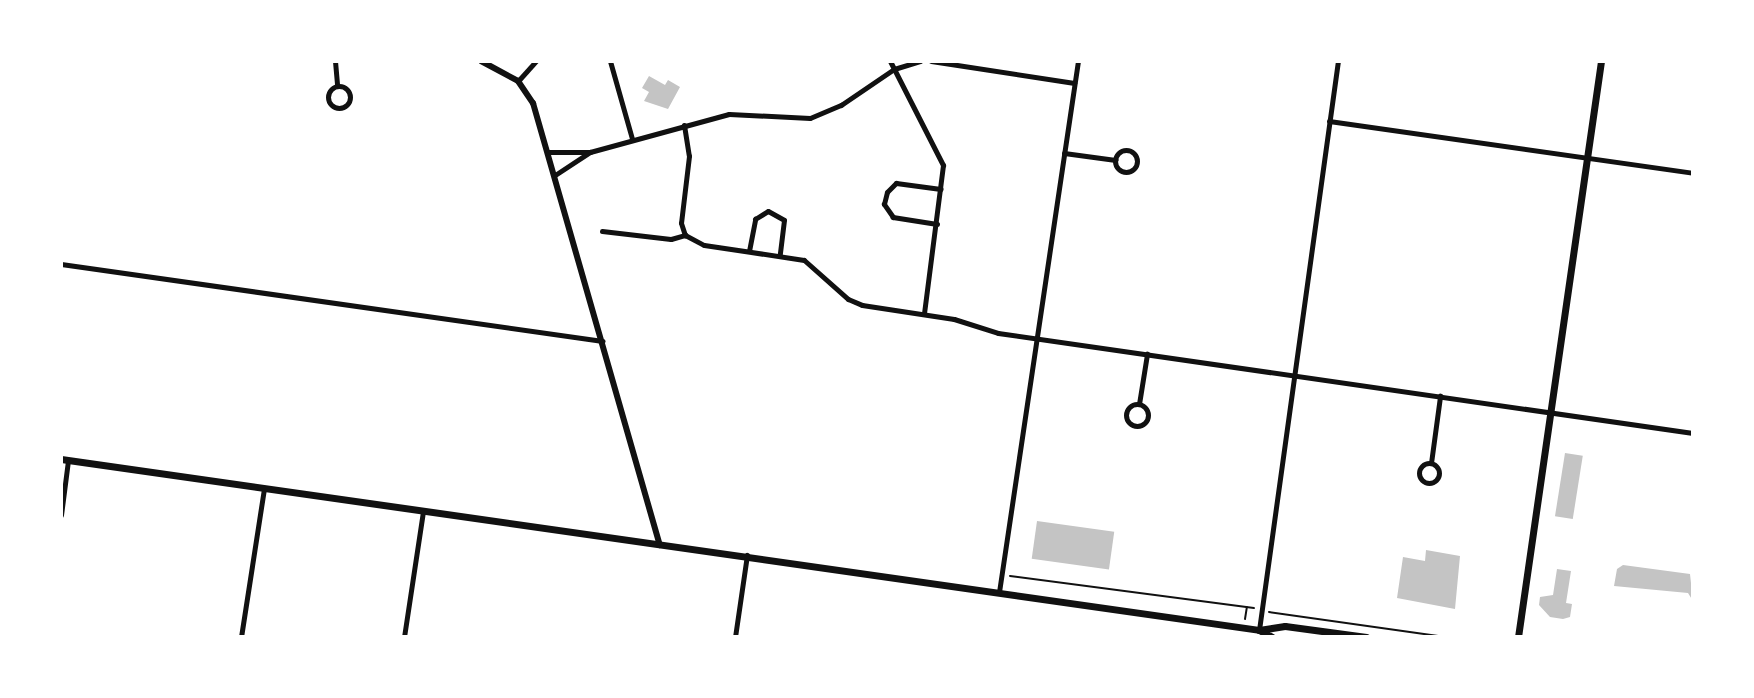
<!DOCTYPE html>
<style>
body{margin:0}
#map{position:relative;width:1754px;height:698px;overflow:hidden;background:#fff;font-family:"Open Sans",sans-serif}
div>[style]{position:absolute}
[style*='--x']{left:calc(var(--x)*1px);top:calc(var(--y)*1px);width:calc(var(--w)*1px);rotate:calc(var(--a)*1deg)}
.building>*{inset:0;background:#c4c4c4;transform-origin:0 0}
.path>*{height:2px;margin:-1px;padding:0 1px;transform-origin:1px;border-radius:1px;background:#111}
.minor>*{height:5px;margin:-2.5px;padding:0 2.5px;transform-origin:2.5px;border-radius:2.5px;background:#111}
.minor>.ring{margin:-2.5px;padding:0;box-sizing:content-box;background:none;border:5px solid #111;border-radius:50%}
.tertiary>*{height:6px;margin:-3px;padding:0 3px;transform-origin:3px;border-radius:3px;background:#111}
.secondary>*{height:7px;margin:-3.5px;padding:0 3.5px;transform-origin:3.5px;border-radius:3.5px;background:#111}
span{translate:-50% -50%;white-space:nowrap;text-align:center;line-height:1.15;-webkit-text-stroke:7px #fff;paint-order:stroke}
.frame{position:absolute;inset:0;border:63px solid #fff;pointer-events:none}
</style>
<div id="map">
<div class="building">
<div style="clip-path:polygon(649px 76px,665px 85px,668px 80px,680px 87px,668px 109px,644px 101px,649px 92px,642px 88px)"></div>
<div style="left:1565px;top:453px;width:18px;height:64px;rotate:9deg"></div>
<div style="left:1037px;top:521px;width:78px;height:38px;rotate:8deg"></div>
<div style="clip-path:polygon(1426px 550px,1460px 556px,1455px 609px,1397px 598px,1403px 557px,1425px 561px)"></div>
<div style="clip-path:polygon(1623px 565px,1690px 574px,1693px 601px,1688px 593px,1614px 586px,1617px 569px)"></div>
<div style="clip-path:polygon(1557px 569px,1571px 571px,1566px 603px,1572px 604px,1570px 617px,1563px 619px,1550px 617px,1539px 605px,1540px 597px,1553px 595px)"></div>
</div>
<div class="path">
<div style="--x:1010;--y:576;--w:246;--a:7.5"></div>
<div style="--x:1269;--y:612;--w:178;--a:8.1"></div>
<div style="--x:1245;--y:619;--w:12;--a:-81"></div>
<div style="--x:1492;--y:637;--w:9;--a:0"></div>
</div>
<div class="minor">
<div style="--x:335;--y:61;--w:25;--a:85"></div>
<div style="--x:610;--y:61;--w:81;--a:74.2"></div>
<div style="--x:890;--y:61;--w:117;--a:63"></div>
<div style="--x:943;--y:165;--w:150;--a:97.3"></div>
<div style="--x:931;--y:61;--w:145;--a:8.7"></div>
<div style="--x:518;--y:81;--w:27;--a:-48"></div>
<div class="ring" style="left:328px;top:86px;width:17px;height:17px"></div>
<div style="--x:1329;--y:121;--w:368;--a:8.1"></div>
<div style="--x:684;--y:125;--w:31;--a:81"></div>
<div style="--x:689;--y:156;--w:67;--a:96.8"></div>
<div style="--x:681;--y:223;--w:13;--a:72"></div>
<div style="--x:685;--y:235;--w:21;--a:28"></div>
<div style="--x:704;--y:245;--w:101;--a:8.5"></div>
<div style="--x:804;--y:260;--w:59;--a:41.6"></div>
<div style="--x:848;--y:299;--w:15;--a:23"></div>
<div style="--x:862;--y:305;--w:93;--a:8.7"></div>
<div style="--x:954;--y:319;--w:46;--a:17.7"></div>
<div style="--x:998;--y:333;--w:702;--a:8.19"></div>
<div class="ring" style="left:1115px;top:150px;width:17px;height:17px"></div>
<div style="--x:547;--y:152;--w:43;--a:0"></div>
<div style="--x:1064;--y:153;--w:52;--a:7.7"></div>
<div style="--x:555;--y:175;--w:42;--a:-33.3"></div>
<div style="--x:590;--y:152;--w:144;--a:-15.3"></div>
<div style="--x:729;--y:114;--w:81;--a:2.8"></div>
<div style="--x:810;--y:118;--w:34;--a:-23"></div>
<div style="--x:841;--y:105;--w:64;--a:-34.2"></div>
<div style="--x:894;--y:69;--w:27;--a:-17"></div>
<div style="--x:937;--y:224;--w:45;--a:-171"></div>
<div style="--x:893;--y:217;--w:16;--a:-125"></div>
<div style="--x:884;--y:204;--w:12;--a:-76"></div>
<div style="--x:887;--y:192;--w:13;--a:-45"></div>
<div style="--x:896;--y:183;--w:45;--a:7.6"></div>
<div style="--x:602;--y:231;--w:69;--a:6.6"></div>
<div style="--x:671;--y:239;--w:15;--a:-16"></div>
<div style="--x:749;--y:251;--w:33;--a:-79"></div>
<div style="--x:755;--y:219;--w:15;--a:-32"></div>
<div style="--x:768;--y:211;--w:18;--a:29"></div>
<div style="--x:784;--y:220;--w:35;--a:97"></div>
<div style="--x:61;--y:264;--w:547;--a:8.09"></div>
<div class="ring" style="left:1126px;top:404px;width:17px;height:17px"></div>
<div style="--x:1139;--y:404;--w:51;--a:-80.9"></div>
<div class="ring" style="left:1419px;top:463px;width:15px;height:15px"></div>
<div style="--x:1431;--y:463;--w:68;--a:-82.3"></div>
<div style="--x:61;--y:515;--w:55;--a:-82.7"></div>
<div style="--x:999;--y:592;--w:537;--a:-81.54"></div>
<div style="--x:1259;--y:630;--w:574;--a:-82.1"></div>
<div style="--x:241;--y:637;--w:151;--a:-81.2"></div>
<div style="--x:404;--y:637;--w:127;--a:-81.4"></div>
<div style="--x:735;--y:637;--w:83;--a:-81.7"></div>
</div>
<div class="tertiary">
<div style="--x:481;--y:61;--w:42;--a:28.4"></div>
<div style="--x:518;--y:81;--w:27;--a:56"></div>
<div style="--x:533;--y:103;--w:460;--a:74"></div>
</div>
<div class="secondary">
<div style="--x:61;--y:459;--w:1210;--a:8.12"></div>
<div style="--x:1259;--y:630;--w:26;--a:-9"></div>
<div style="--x:1285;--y:626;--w:82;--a:7.7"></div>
<div style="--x:1259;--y:630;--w:15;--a:28"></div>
<div style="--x:1518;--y:637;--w:582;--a:-81.8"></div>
</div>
<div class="frame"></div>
</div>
